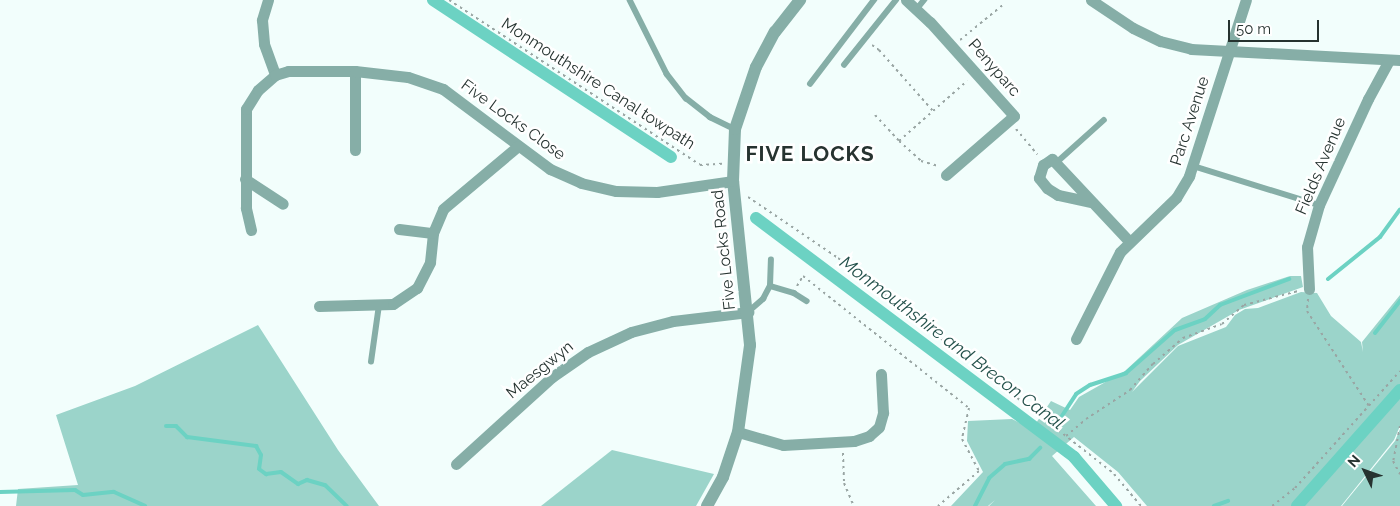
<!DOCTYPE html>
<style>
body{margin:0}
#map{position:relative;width:1400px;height:506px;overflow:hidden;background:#f2fefc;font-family:Raleway,sans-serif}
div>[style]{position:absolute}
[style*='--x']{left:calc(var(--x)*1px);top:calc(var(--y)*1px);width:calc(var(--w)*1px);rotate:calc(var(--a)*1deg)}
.green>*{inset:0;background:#9bd4ca}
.stream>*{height:4px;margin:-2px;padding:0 2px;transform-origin:2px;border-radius:2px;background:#6cd2c3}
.canal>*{height:12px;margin:-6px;padding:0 6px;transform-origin:6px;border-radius:6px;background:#6cd2c3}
.path>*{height:2px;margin-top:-1px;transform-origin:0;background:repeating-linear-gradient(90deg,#99a5a3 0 2.5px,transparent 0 6.5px)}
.service>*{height:5.5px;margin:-2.75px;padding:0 2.75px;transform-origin:2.75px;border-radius:2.75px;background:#86aea7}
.minor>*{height:11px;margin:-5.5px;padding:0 5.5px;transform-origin:5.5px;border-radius:5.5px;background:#86aea7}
.tertiary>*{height:12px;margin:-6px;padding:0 6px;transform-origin:6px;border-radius:6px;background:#86aea7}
span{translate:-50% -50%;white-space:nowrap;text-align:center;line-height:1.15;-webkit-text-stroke:5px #fff;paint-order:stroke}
.street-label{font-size:16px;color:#263330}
.water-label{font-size:18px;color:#25524c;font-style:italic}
.district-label{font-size:21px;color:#263330;font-weight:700;letter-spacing:1px}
.north{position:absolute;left:1340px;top:446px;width:50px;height:50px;-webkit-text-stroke:4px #fff;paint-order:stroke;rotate:312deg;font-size:14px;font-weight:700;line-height:20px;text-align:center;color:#263330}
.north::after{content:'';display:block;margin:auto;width:18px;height:22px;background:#263330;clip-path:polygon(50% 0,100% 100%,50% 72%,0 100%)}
.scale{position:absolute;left:1228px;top:20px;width:91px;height:22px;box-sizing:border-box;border:2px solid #263330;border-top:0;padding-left:6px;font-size:15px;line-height:18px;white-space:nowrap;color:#263330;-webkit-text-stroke:4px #fff;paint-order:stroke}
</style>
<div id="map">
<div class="green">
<div style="clip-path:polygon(1290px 276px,1301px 276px,1303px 287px,1239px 310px,1178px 345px,1140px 381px,1132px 392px,1178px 346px,1226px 327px,1235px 315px,1245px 309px,1258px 308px,1301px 292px,1317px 293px,1331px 316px,1361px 342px,1363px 352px,1362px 342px,1400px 295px,1400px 426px,1394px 440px,1341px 506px,1147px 506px,1118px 472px,1074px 437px,1052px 456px,1096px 506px,989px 506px,995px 500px,988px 506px,951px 506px,983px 472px,967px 441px,968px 421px,1012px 419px,1032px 429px,1051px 401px,1070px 410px,1079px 397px,1125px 371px,1182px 318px,1247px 290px)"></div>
<div style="clip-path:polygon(258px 325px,338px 450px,379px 506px,16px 506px,18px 489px,78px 485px,56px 415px,135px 386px)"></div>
<div style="clip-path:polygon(1400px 429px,1400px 506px,1342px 506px,1395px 441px)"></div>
<div style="clip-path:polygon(612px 450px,714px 474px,696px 506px,541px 506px)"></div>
</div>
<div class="stream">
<div style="--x:1328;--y:279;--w:67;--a:-38.9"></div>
<div style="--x:1380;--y:237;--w:34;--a:-54"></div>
<div style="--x:1375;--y:333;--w:41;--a:-52"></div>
<div style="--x:1058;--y:422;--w:33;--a:-57"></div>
<div style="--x:1076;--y:394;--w:17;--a:-33"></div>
<div style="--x:1090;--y:385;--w:38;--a:-18"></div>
<div style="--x:1126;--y:373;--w:65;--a:-41.3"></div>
<div style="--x:1175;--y:330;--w:32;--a:-20"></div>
<div style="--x:1205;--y:319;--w:21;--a:-43"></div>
<div style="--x:1220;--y:305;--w:74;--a:-20.6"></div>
<div style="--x:166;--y:426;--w:10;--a:0"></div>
<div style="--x:176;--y:426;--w:16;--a:45"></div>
<div style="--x:187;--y:437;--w:70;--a:7.4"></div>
<div style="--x:256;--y:446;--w:10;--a:61"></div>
<div style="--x:261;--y:455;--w:14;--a:98"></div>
<div style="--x:259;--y:469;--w:9;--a:36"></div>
<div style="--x:266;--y:474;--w:15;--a:-8"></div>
<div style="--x:281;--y:472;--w:21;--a:35"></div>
<div style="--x:298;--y:484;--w:10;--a:-24"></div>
<div style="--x:307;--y:480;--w:19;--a:16"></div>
<div style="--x:325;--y:485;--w:30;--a:44"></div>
<div style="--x:0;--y:492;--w:75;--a:-1.5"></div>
<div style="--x:75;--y:490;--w:9;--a:32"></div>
<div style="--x:83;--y:495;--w:31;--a:-6"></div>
<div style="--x:114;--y:492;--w:34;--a:24"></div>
<div style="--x:975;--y:506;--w:31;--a:-63"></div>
<div style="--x:989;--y:478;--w:21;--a:-41"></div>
<div style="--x:1005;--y:464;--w:25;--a:-12"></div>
<div style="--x:1029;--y:459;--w:16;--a:-45"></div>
<div style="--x:1214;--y:506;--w:15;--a:-20"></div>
</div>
<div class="canal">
<div style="--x:433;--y:0;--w:285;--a:33.4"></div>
<div style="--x:756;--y:218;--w:398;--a:36.9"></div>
<div style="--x:1074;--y:457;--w:65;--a:49.4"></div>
<div style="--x:1297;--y:506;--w:155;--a:-48.4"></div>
</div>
<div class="path">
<div style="--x:449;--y:0;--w:300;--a:33.3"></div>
<div style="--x:700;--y:165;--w:22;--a:-3"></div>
<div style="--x:960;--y:40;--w:58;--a:-39.4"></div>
<div style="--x:872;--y:45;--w:9;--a:36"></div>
<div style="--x:879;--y:50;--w:81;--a:48.5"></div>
<div style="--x:875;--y:115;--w:35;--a:47"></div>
<div style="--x:899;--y:141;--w:91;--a:-41.4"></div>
<div style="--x:1016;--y:129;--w:33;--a:50"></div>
<div style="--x:899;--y:141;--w:30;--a:42"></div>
<div style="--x:921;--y:161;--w:19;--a:16"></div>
<div style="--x:748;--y:197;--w:109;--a:34.1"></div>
<div style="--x:838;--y:258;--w:350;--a:38"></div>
<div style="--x:1114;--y:474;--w:42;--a:49.8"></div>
<div style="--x:797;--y:286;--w:12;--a:-59"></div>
<div style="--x:803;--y:276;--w:212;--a:38.5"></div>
<div style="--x:969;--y:408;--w:32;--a:103"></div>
<div style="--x:962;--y:439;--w:36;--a:62"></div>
<div style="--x:979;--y:471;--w:54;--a:139.5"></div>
<div style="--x:1308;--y:299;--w:12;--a:95"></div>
<div style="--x:1307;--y:311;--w:113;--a:56.9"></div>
<div style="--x:1400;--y:426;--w:36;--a:101"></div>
<div style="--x:1393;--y:461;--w:15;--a:62"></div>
<div style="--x:1066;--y:436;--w:26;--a:-40"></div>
<div style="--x:1086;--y:419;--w:53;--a:-33.4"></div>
<div style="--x:1130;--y:390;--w:35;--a:-49"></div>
<div style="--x:1153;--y:364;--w:40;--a:-41"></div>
<div style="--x:1183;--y:338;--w:41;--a:-19.7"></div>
<div style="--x:1222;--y:324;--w:29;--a:-41"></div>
<div style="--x:1244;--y:305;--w:56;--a:-14.5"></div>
<div style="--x:843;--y:453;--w:30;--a:88"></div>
<div style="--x:844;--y:483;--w:25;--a:67"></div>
<div style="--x:1272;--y:506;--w:29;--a:-38"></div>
<div style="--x:1295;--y:488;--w:157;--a:-48.1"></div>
</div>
<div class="service">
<div style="--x:630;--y:0;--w:83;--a:63.4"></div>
<div style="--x:667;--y:74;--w:31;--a:52"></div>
<div style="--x:686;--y:98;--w:31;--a:38"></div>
<div style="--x:710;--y:117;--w:28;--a:26"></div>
<div style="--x:916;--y:10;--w:13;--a:-51"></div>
<div style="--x:844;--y:65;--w:83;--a:-51.3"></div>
<div style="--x:810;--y:84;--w:106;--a:-52.7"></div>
<div style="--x:1056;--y:163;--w:64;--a:-41.9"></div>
<div style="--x:1193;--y:166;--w:132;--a:17.2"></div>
<div style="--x:770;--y:286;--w:25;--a:16"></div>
<div style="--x:794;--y:293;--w:15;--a:32"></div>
<div style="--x:748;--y:312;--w:20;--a:-41"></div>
<div style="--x:763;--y:299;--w:15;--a:-62"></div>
<div style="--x:770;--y:286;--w:26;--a:-88"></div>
<div style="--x:371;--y:362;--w:58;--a:-82"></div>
</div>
<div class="minor">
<div style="--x:268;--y:0;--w:21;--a:107"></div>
<div style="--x:262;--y:20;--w:24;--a:85"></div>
<div style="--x:264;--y:44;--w:33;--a:70"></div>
<div style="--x:906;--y:0;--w:33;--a:43"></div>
<div style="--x:930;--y:22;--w:126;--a:48.2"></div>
<div style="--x:1014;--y:116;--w:90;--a:139.1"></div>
<div style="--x:1091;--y:0;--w:50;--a:33.7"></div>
<div style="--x:1133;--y:28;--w:30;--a:26"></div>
<div style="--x:1160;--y:41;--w:32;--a:14"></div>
<div style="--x:1191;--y:49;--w:209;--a:3"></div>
<div style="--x:355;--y:150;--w:79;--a:-90"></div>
<div style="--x:245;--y:179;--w:45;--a:33.3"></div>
<div style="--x:1091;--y:202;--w:34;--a:-168"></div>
<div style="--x:1058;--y:195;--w:13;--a:-148"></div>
<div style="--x:1047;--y:188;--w:13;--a:-129"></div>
<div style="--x:1039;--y:178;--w:14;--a:-73"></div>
<div style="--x:1043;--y:165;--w:11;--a:-34"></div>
<div style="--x:1052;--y:159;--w:112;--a:46.8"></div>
<div style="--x:399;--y:229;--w:34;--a:7"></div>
<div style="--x:251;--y:230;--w:23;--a:-103"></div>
<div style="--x:246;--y:208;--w:99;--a:-90"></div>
<div style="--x:246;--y:109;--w:22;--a:-58"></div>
<div style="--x:258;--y:90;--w:23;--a:-41"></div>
<div style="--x:275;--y:75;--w:14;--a:-17"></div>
<div style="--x:288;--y:71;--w:67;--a:0"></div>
<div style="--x:355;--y:71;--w:53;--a:6.5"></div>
<div style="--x:408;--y:77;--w:37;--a:19"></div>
<div style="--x:443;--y:89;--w:134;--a:36.8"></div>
<div style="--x:550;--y:169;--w:34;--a:24"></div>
<div style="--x:581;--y:183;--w:36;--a:13"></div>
<div style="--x:616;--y:191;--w:41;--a:1.4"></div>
<div style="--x:657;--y:192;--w:77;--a:-8.2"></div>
<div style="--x:1309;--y:289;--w:42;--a:-92.7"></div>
<div style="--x:1307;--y:247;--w:44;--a:-74.1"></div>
<div style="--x:1319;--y:205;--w:117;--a:-65.2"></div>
<div style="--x:1368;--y:99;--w:42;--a:-61.6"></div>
<div style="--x:319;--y:306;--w:74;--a:-1.5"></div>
<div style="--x:393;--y:304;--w:29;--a:-34"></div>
<div style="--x:417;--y:288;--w:29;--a:-63"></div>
<div style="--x:430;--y:262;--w:29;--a:-84"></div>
<div style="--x:433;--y:233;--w:26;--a:-67"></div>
<div style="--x:443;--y:209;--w:98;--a:-40"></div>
<div style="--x:1076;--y:339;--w:97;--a:-63.2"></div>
<div style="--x:1120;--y:252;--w:78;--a:-44"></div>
<div style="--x:1176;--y:198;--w:26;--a:-59"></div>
<div style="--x:1189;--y:176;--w:185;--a:-72.1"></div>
<div style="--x:738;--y:432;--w:47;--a:16.1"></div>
<div style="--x:783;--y:445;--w:71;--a:-3.2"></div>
<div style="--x:854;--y:441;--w:16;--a:-18"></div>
<div style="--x:869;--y:436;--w:13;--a:-42"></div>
<div style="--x:879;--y:427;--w:15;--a:-74"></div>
<div style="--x:883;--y:413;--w:39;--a:-93"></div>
<div style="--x:456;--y:464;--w:130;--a:-42.2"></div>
<div style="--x:552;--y:377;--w:44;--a:-34.8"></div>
<div style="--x:588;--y:352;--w:47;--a:-24.9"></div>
<div style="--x:631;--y:332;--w:43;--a:-14.7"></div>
<div style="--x:673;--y:321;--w:76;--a:-6.8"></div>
</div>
<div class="tertiary">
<div style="--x:707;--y:506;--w:33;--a:-61"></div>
<div style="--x:723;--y:477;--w:47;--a:-71.6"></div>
<div style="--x:738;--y:432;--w:88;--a:-82.1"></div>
<div style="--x:750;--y:345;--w:165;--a:-95.9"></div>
<div style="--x:733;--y:181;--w:52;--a:-87.8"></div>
<div style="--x:735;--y:129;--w:65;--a:-71.3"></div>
<div style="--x:756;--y:67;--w:40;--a:-62"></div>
<div style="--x:775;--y:32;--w:41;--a:-52"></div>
</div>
<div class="street-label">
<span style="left:994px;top:68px;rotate:49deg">Penyparc</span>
<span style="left:598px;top:84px;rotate:33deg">Monmouthshire Canal towpath</span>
<span style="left:513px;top:120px;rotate:36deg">Five Locks Close</span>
<span style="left:1190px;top:121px;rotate:-72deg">Parc Avenue</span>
<span style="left:1321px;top:166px;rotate:-67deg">Fields Avenue</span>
<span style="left:724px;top:250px;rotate:-96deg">Five Locks Road</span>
<span style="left:540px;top:370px;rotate:-39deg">Maesgwyn</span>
</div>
<div class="water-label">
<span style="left:952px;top:343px;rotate:37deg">Monmouthshire and Brecon Canal</span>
</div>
<div class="district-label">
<span style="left:810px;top:154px">FIVE LOCKS</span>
</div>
<div class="north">N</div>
<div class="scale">50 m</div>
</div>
